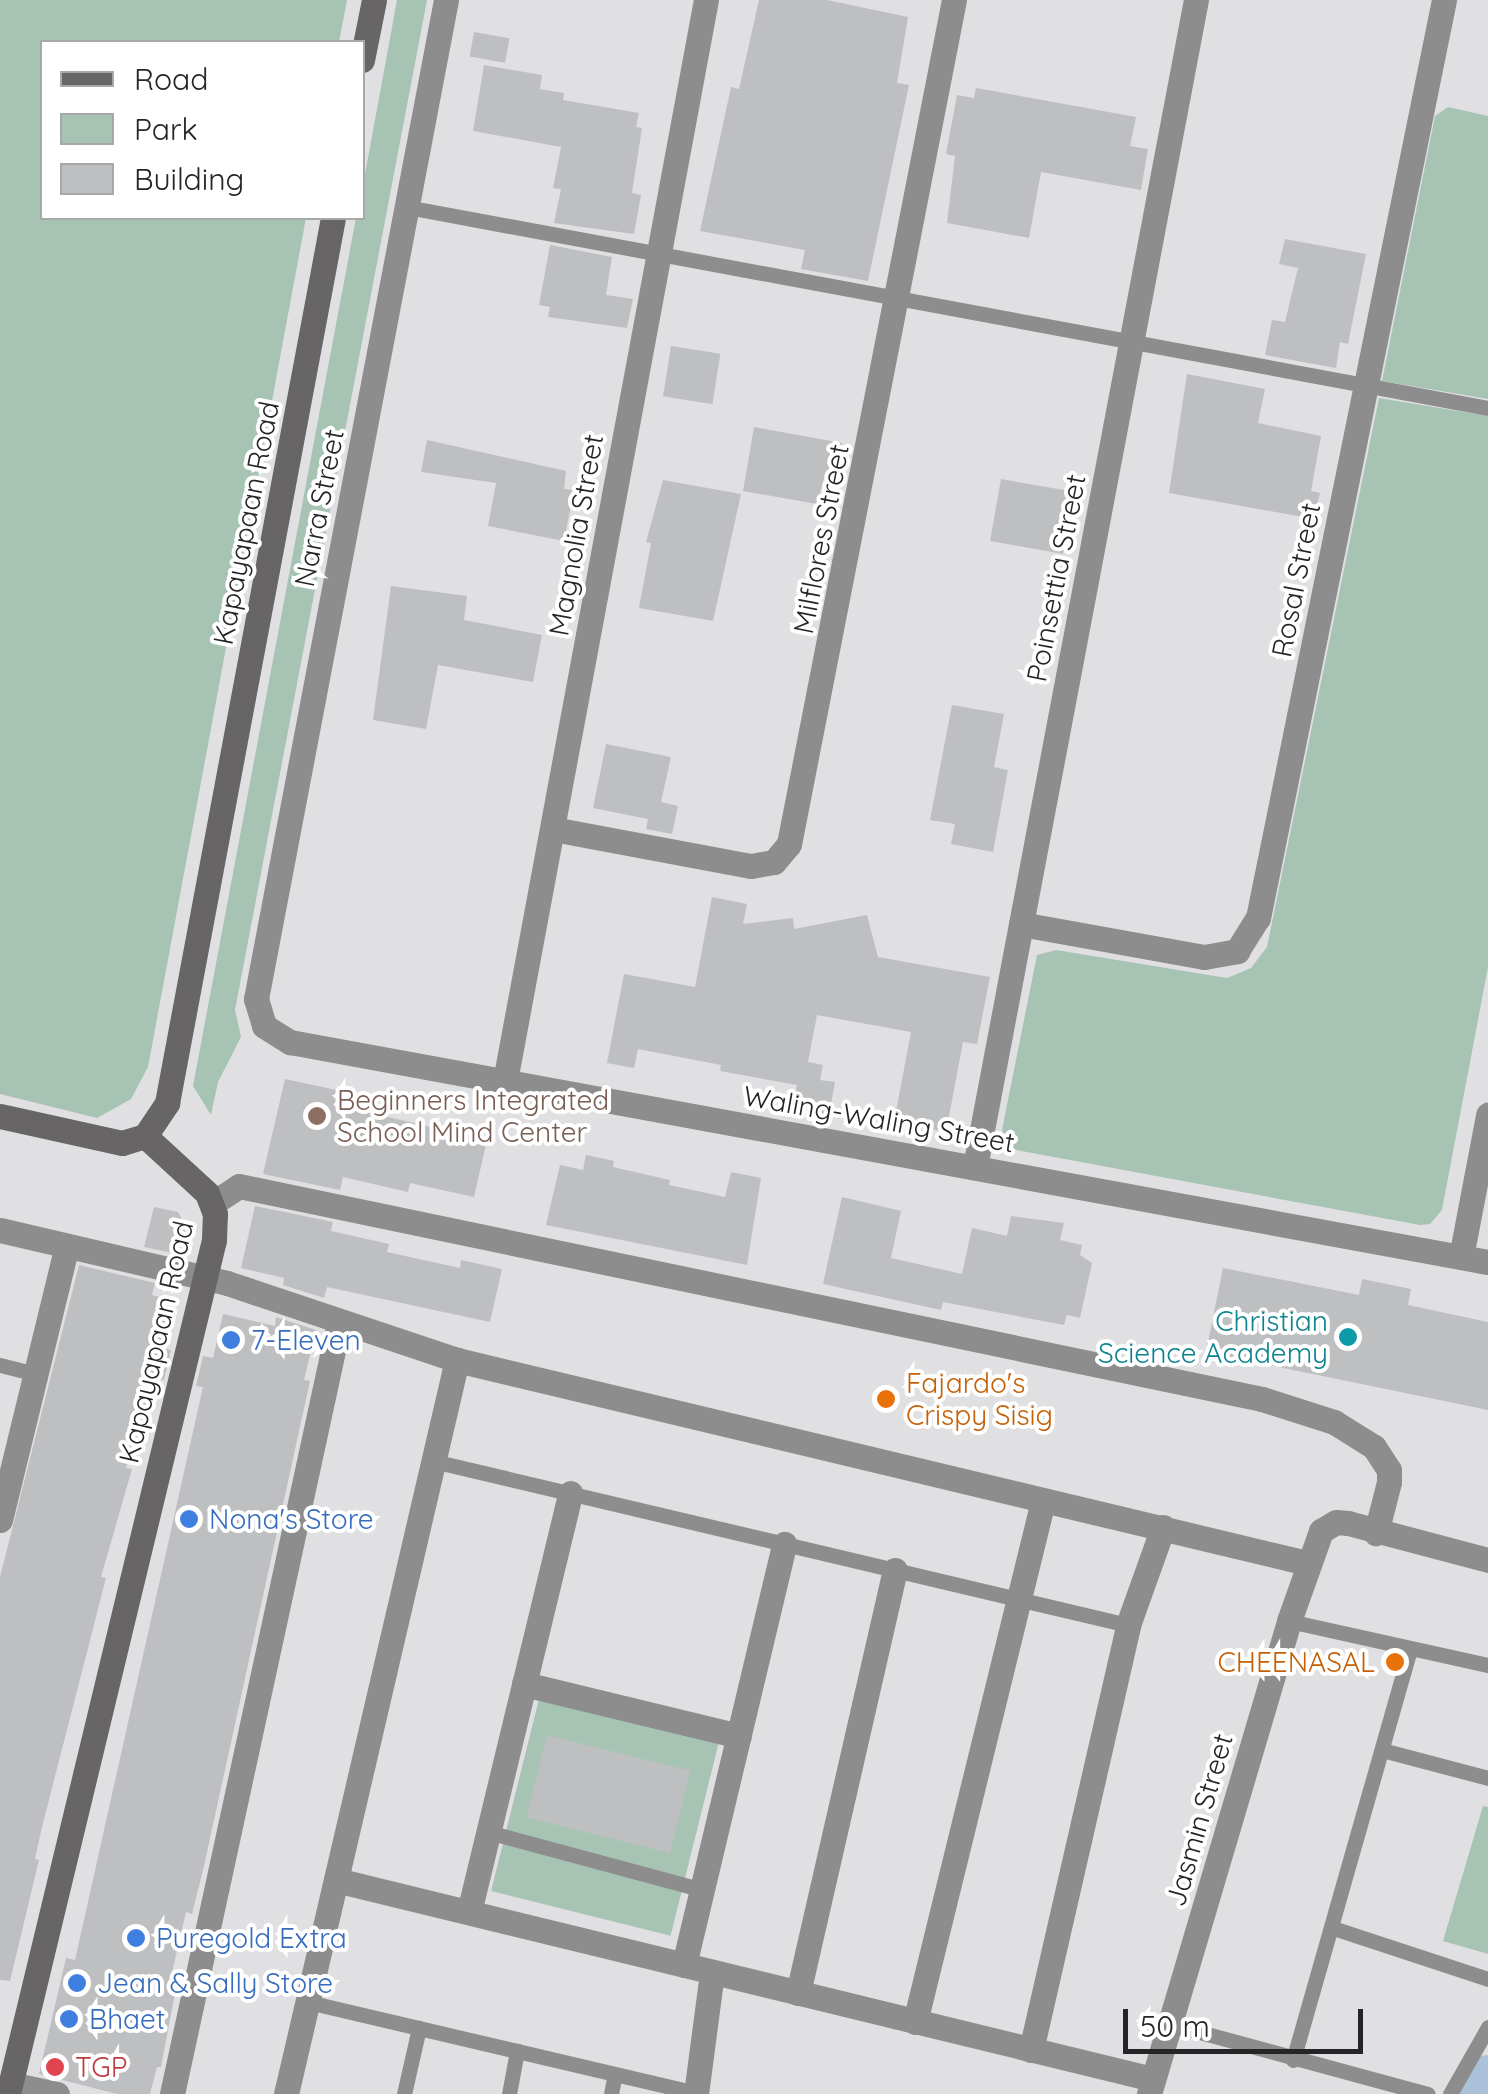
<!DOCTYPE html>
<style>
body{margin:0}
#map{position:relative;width:1488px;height:2094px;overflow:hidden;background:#e0e0e3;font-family:Quicksand,sans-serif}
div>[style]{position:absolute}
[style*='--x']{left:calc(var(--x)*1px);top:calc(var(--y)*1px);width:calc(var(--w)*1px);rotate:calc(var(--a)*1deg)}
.green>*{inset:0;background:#a6c3b4;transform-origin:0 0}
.river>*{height:58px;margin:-29px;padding:0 29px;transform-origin:29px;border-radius:29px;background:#aac1d9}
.building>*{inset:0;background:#bebfc1;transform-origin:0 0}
.lane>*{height:15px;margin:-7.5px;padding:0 7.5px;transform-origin:7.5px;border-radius:7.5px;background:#8e8d8d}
.street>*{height:25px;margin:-12.5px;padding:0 12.5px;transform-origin:12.5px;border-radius:12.5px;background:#8e8d8d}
.secondary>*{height:25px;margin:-12.5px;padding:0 12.5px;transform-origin:12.5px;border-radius:12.5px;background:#676565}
.dots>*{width:28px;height:28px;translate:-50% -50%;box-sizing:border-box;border:5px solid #fff;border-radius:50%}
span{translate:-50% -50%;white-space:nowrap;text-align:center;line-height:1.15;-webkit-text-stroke:8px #fff;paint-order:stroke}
.street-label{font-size:28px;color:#242526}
.education-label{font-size:28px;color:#785e54}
.left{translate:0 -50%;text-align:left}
.culture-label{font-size:28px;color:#0d838f}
.right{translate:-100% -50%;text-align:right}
.shop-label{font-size:28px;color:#366cbe}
.food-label{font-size:28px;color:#c56008}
.health-label{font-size:28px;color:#be3a42}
.legend{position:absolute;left:40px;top:40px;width:325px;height:180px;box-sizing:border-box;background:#fff;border:2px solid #a7a8a8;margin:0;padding:12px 18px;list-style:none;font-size:30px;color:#242526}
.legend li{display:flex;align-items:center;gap:20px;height:50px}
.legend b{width:50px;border:2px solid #a7a8a8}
.scale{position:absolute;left:1123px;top:2009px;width:240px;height:45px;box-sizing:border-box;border:5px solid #242526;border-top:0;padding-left:12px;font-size:30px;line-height:35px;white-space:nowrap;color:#242526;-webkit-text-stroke:8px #fff;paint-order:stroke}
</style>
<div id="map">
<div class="green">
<div style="clip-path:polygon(0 0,347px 0,339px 42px,42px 42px,42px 218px,306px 218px,148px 1067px,131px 1099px,97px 1118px,0 1094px)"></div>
<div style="clip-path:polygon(397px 0,427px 0,235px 1010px,241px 1037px,218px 1082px,211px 1115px,193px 1086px,356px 218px,362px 218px,363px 185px)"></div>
<div style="clip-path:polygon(1448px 107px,1488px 116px,1488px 399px,1382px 381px,1435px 116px)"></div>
<div style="clip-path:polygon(1379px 398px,1488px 416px,1488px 967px,1442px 1210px,1430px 1224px,1420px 1225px,1016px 1150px,1008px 1146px,1002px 1130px,1037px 955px,1056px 950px,1227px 978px,1251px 968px,1267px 947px)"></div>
<div style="left:539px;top:1699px;width:185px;height:198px;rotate:14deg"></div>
<div style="clip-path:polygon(1483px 1806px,1488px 1807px,1488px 1954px,1443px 1941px)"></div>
</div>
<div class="river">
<div style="--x:1483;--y:2094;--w:11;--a:-63"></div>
</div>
<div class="building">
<div style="clip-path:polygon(759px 0,827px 0,908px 17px,897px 83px,909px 85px,868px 281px,801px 269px,805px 250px,700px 231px,731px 87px,739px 89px)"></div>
<div style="left:474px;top:32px;width:36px;height:25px;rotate:10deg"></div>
<div style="clip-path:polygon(484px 65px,542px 75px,540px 89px,564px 93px,563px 100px,639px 113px,636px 127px,642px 128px,632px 193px,641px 195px,634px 234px,554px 223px,561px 189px,553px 188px,561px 147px,473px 131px)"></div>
<div style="clip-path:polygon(976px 88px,1136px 117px,1130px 146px,1148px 149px,1141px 190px,1041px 172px,1029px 238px,947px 223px,955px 156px,946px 154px,957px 95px,974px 98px)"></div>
<div style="clip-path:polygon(1285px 239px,1366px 254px,1348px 344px,1340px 342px,1336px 368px,1265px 355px,1272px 320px,1285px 322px,1298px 268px,1279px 264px)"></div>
<div style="clip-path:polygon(550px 245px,612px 257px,606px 295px,633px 299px,627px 328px,548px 317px,550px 307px,539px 305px)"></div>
<div style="left:671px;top:346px;width:50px;height:51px;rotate:9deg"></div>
<div style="clip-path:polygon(1187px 374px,1265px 389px,1258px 423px,1321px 436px,1311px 491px,1320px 493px,1314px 519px,1169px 493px)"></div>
<div style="clip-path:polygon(754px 427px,842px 443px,835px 481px,824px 478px,817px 504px,743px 491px)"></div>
<div style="clip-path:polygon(427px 440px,566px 471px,564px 489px,574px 490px,564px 541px,488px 526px,496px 483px,421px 472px)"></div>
<div style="left:1001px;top:479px;width:74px;height:63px;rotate:10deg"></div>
<div style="clip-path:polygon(663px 480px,741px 494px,713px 621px,639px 608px,651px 543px,646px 542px)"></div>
<div style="clip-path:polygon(391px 586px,467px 596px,464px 620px,542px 635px,533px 682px,438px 665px,426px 729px,373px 720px)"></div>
<div style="clip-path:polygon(952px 705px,1004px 714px,994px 767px,1008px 770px,993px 852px,951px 844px,955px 824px,930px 820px)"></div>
<div style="clip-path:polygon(606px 744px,671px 757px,661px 802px,678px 806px,672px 834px,646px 829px,648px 819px,593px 808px)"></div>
<div style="clip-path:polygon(712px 897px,747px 904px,743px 924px,793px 918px,794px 929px,867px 915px,878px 957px,990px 977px,977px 1044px,963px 1042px,946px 1132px,894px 1122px,911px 1032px,817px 1015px,808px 1062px,823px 1065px,820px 1080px,835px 1082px,829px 1115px,792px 1108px,797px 1085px,720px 1071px,721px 1065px,638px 1049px,634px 1068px,607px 1063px,624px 974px,695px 987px)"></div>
<div style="clip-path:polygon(285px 1079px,355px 1094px,358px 1110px,487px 1140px,474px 1197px,410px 1183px,408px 1192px,343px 1177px,340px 1190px,263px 1174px)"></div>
<div style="clip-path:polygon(586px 1155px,614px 1161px,613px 1167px,670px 1180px,669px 1185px,725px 1197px,731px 1172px,761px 1178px,747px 1265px,546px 1225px,560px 1165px,583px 1170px)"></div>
<div style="clip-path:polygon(842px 1197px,901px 1211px,891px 1258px,962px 1274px,972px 1228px,1007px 1236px,1011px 1216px,1064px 1223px,1060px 1240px,1082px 1245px,1080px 1255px,1092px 1263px,1080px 1318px,1067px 1315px,1064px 1325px,943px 1302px,941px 1310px,823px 1284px)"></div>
<div style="clip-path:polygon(255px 1206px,333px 1222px,331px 1231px,389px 1244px,387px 1252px,460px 1268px,461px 1260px,502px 1269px,490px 1322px,327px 1287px,324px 1298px,283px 1285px,284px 1278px,241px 1268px)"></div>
<div style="clip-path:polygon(154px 1207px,178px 1212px,186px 1228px,181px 1245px,168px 1252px,144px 1247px)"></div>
<div style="clip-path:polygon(79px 1265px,155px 1283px,152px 1295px,171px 1300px,159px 1348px,171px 1350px,164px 1380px,153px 1378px,145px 1407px,141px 1406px,126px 1468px,132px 1469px,101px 1577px,106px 1578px,42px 1827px,35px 1859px,39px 1860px,10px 1981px,0 1980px,0 1577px)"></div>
<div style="clip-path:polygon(1223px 1268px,1359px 1295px,1362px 1279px,1411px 1289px,1408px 1305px,1488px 1322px,1488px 1410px,1206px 1352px)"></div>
<div style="clip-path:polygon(223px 1314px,275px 1326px,276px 1317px,316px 1330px,304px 1380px,310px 1381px,204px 1866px,192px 1914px,186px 1912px,170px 1981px,177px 1983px,161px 2067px,157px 2067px,150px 2094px,117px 2094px,39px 2074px,66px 1958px,75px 1960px,203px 1387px,196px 1386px,203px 1356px,213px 1358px)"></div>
<div style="left:547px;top:1735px;width:148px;height:85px;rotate:14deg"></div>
</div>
<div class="lane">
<div style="--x:407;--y:207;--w:1100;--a:10.53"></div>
<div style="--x:0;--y:1365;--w:37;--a:14"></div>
<div style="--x:433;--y:1461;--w:714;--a:13.28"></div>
<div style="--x:1289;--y:1621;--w:204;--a:12.5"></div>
<div style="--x:1382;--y:1750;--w:110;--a:14.8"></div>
<div style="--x:488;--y:1832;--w:223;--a:15.1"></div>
<div style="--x:1333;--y:1928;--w:163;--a:18.2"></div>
<div style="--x:308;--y:2002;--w:399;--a:13.2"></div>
<div style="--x:1170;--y:2024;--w:267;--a:15.2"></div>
<div style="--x:1293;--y:2060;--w:428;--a:-74.1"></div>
<div style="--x:404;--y:2094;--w:68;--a:-77.2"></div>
<div style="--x:509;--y:2094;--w:44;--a:-79.5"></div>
<div style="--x:611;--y:2094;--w:20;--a:-79"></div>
<div style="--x:1450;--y:2094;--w:77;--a:-60.4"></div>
</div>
<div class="street">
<div style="--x:446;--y:0;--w:1017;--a:100.77"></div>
<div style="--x:256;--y:999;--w:28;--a:73"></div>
<div style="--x:264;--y:1026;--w:31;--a:32"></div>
<div style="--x:290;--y:1042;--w:1218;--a:10.41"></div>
<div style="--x:553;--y:829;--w:201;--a:10.6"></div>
<div style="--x:751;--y:866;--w:23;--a:-10"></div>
<div style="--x:774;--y:862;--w:23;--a:-50"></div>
<div style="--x:789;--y:844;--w:860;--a:-78.94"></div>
<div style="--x:1021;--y:924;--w:186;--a:10.2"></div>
<div style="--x:1204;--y:957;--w:34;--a:-10"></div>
<div style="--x:1237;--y:951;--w:39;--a:-58"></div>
<div style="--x:1258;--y:918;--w:937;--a:-78.55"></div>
<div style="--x:505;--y:1081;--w:1100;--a:-79.47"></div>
<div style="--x:975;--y:1167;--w:1188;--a:-79.28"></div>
<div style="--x:213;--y:1203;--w:31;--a:-33"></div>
<div style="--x:239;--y:1186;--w:1045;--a:11.76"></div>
<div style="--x:1262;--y:1399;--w:76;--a:17.7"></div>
<div style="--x:1334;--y:1422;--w:47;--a:32"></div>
<div style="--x:1374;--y:1447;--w:27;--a:57"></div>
<div style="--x:1389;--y:1470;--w:12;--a:90"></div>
<div style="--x:1389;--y:1482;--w:53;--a:104.3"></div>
<div style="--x:0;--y:1230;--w:233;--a:13.1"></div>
<div style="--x:227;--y:1283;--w:243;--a:18.5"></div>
<div style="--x:457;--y:1360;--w:874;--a:13.43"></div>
<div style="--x:1461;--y:1257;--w:145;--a:-79.2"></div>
<div style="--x:0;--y:1520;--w:282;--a:-76.3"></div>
<div style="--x:524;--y:1684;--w:221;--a:13.6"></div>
<div style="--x:336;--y:1880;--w:841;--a:13.69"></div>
<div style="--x:469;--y:1912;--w:431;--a:-76.4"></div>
<div style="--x:684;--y:1965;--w:433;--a:-76.6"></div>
<div style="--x:798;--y:1993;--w:434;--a:-77.1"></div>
<div style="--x:915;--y:2022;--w:536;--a:-76.2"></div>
<div style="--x:1031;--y:2050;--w:436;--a:-77.1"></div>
<div style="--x:1128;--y:1625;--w:104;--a:-70.3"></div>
<div style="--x:10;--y:2084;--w:48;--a:12"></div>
<div style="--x:172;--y:2094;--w:789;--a:-77.78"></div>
<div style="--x:286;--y:2094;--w:754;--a:-76.89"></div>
<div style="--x:696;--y:2094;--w:123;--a:-82.5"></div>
<div style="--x:1149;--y:2094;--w:493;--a:-73.5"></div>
<div style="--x:1289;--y:1621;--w:96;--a:-70.4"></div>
<div style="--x:1321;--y:1531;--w:17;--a:-31"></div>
<div style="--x:1336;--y:1522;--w:12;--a:5"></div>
<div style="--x:1348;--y:1523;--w:145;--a:14.8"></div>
</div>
<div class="secondary">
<div style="--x:362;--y:60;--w:61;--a:-78.7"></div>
<div style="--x:0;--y:1116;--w:125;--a:12.5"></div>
<div style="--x:122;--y:1143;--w:24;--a:-17"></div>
<div style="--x:145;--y:1136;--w:40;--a:-56"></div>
<div style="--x:167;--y:1103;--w:900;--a:-79.38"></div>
<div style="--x:8;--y:2094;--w:878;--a:-76.44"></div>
<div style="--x:214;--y:1240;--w:26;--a:-88"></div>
<div style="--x:215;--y:1214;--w:22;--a:-111"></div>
<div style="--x:207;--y:1193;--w:84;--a:-137.4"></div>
</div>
<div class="dots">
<div style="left:317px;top:1116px;background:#8d6e63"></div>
<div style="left:1348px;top:1337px;background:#0f9aa8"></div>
<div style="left:231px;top:1340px;background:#3f7fe0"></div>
<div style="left:886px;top:1399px;background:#e8710a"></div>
<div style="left:189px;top:1519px;background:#3f7fe0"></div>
<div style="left:1395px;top:1662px;background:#e8710a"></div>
<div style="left:136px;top:1938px;background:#3f7fe0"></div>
<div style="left:77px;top:1983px;background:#3f7fe0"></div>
<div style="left:69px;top:2019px;background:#3f7fe0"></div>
<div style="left:55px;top:2067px;background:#e0444e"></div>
</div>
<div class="street-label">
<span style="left:319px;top:508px;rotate:-79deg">Narra Street</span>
<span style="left:246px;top:523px;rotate:-79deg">Kapayapaan Road</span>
<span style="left:576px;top:535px;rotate:-80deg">Magnolia Street</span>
<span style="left:821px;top:539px;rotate:-79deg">Milflores Street</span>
<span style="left:1056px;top:578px;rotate:-79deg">Poinsettia Street</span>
<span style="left:1296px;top:580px;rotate:-79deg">Rosal Street</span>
<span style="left:879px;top:1119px;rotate:10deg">Waling-Waling Street</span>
<span style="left:156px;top:1342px;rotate:-77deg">Kapayapaan Road</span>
<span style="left:1199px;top:1820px;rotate:-74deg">Jasmin Street</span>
</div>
<div class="education-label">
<span class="left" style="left:337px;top:1116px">Beginners Integrated<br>School Mind Center</span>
</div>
<div class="culture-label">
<span class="right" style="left:1328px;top:1337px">Christian<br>Science Academy</span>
</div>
<div class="shop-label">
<span class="left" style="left:251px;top:1340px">7-Eleven</span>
<span class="left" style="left:209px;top:1519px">Nona's Store</span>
<span class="left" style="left:156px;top:1938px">Puregold Extra</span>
<span class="left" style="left:97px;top:1983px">Jean &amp; Sally Store</span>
<span class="left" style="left:89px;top:2019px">Bhaet</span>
</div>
<div class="food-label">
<span class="left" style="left:906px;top:1399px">Fajardo's<br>Crispy Sisig</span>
<span class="right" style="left:1375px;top:1662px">CHEENASAL</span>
</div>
<div class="health-label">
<span class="left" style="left:75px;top:2067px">TGP</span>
</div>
<ul class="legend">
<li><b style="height:12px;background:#676565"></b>Road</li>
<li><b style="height:28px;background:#a6c3b4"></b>Park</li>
<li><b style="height:28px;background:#bebfc1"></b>Building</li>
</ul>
<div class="scale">50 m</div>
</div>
